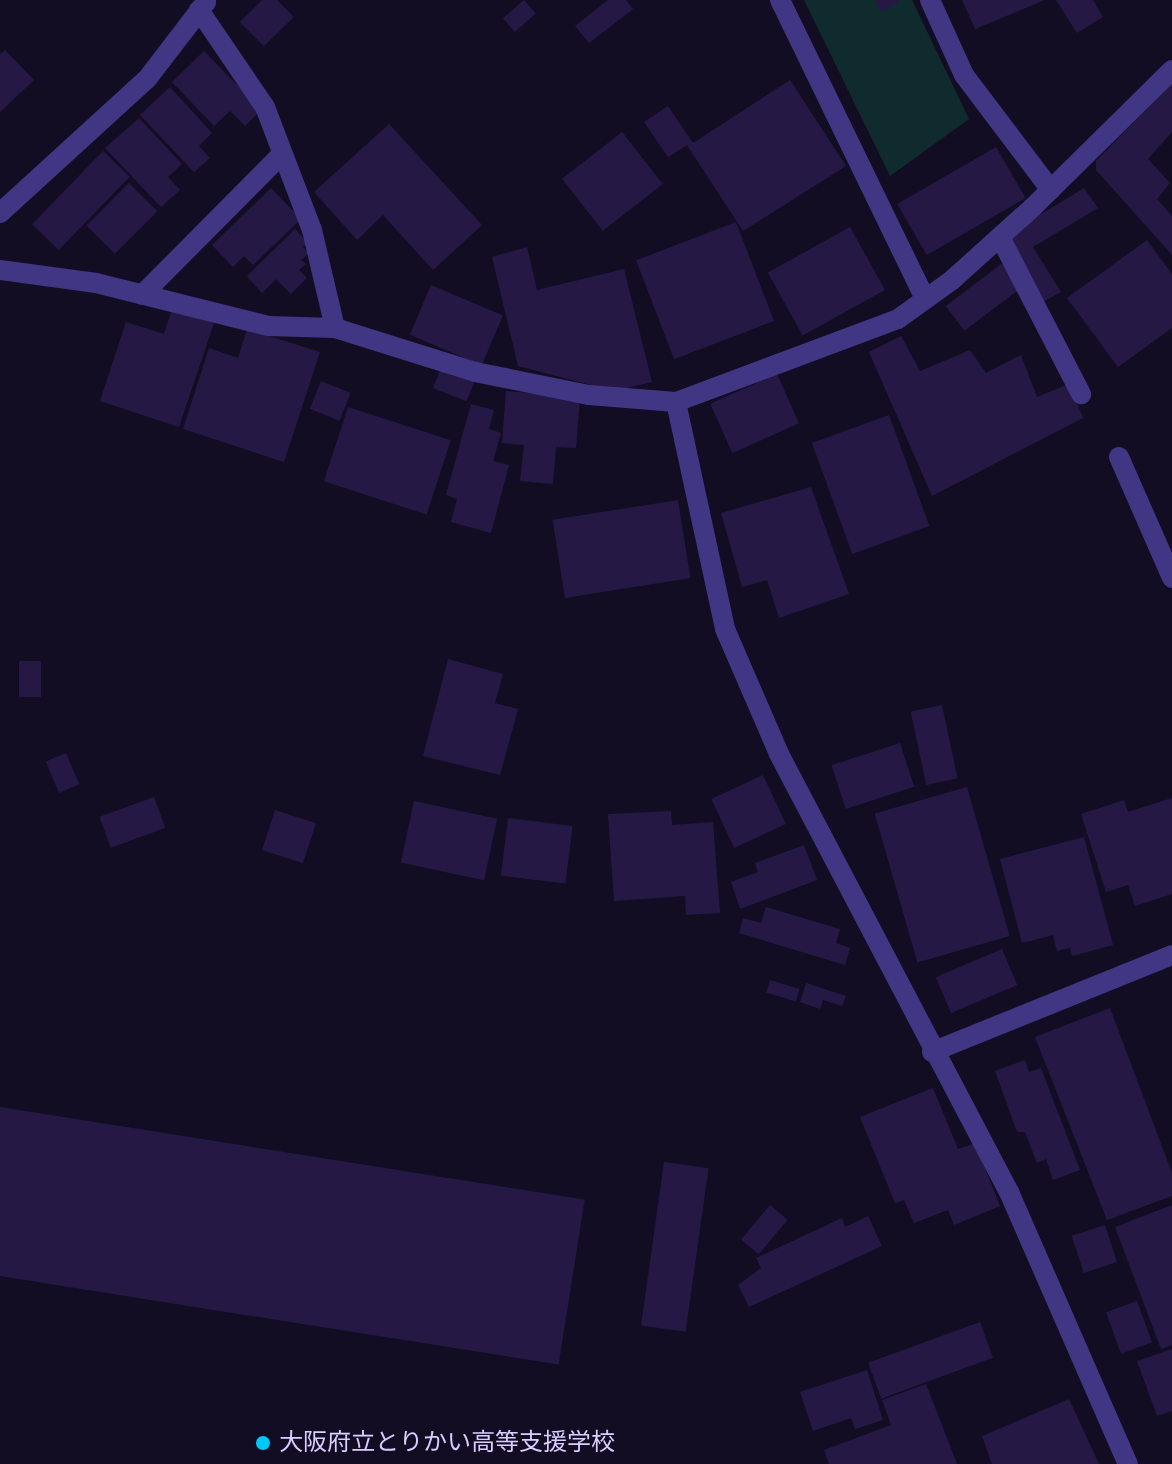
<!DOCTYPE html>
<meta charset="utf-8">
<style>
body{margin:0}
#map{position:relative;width:1172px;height:1464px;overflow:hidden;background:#130d23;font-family:"Fira Sans Condensed","Noto Sans JP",sans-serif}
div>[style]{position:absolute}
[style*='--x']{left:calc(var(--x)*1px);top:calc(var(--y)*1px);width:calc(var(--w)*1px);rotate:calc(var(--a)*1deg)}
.green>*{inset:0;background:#102b2d}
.building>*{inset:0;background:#261844;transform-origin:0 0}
.minor>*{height:20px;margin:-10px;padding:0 10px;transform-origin:10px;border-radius:10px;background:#413683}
.dots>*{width:22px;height:22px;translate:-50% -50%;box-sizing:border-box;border:4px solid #130d23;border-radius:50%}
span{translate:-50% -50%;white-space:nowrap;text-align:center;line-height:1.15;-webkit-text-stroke:6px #130d23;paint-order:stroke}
.poi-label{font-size:24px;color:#d9ceff}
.left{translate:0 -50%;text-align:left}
</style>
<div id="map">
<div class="green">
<div style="clip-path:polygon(804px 0,912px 0,969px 119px,890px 176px)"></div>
</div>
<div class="building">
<div style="clip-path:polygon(262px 0,277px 0,294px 17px,264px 46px,240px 22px)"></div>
<div style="left:524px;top:0;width:18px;height:28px;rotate:49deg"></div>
<div style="clip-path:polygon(608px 0,626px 0,633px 9px,589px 43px,575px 26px)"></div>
<div style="clip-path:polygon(875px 0,898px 0,899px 3px,881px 12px)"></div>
<div style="clip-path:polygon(962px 0,1045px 0,975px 29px)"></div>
<div style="clip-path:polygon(1056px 0,1093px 0,1103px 17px,1077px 33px)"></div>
<div style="clip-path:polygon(5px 50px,34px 80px,0 112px,0 54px)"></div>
<div style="clip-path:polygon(204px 51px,261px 110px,245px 126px,230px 111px,214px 126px,172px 82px)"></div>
<div style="clip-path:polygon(790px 80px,846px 166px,743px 231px,687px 145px,668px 157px,644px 122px,668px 106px,693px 143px)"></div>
<div style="clip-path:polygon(1172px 83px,1172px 132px,1148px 159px,1170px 183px,1157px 199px,1172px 216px,1172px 255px,1096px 170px,1096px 161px)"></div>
<div style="clip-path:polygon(170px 87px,212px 133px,199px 146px,210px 158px,194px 172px,140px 115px)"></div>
<div style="clip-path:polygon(139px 118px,182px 164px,168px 177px,180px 190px,161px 207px,105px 148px)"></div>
<div style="clip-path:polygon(389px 124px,482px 225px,433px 270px,383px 215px,357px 240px,314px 192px)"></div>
<div style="left:622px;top:132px;width:66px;height:76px;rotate:52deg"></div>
<div style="left:996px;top:147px;width:59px;height:114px;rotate:60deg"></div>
<div style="left:103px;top:151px;width:37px;height:102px;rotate:44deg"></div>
<div style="left:129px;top:183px;width:40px;height:60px;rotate:45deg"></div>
<div style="clip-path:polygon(271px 188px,301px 219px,253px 265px,244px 256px,233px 267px,212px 245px)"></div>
<div style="clip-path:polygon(1084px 188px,1098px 208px,1033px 247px,1061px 292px,1041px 303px,1002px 238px)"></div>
<div style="left:736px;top:222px;width:106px;height:107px;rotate:69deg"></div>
<div style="left:850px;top:227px;width:72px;height:94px;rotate:61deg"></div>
<div style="clip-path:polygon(295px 229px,308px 243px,303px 247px,309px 253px,301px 260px,306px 264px,299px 270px,307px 278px,291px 294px,276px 279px,262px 293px,247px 276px)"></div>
<div style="clip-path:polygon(1147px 240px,1172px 274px,1172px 328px,1118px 367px,1067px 298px)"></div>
<div style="clip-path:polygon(527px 247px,537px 290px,624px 269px,652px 382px,614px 391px,518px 366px,492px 257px)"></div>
<div style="left:1004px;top:262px;width:31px;height:73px;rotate:53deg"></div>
<div style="left:431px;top:285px;width:78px;height:54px;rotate:23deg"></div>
<div style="clip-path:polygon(172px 309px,214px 323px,179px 427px,100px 401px,126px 322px,164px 334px)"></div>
<div style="clip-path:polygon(247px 329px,320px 352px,284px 462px,183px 429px,209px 348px,238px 358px)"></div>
<div style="clip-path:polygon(901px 336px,920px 371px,970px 350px,986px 373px,1021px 355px,1037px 397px,1069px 384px,1083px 418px,932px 496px,869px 352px)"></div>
<div style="left:442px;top:365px;width:36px;height:25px;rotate:21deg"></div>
<div style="left:777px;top:374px;width:54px;height:73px;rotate:66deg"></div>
<div style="left:321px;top:381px;width:32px;height:30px;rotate:22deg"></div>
<div style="clip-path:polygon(506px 391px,580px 397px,576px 448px,556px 447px,553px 484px,520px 481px,524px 445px,502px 443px)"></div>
<div style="clip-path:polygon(471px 404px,494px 410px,489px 429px,501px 433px,493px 461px,509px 465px,491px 533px,451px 522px,457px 499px,446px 495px)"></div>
<div style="left:348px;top:407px;width:108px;height:78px;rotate:18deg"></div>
<div style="left:889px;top:415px;width:118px;height:82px;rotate:70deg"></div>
<div style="clip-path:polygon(811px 487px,849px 594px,779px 618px,767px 580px,742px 587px,721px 513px)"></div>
<div style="left:678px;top:500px;width:79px;height:127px;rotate:81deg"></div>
<div style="clip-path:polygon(448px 659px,503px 674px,495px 703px,518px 709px,500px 775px,423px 756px)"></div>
<div style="left:19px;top:661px;width:22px;height:36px"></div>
<div style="left:942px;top:705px;width:75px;height:32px;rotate:78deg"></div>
<div style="left:900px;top:743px;width:46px;height:72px;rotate:72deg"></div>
<div style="left:66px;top:753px;width:34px;height:22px;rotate:67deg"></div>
<div style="left:763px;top:775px;width:54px;height:57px;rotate:65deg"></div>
<div style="left:967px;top:787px;width:155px;height:96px;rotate:74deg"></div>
<div style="left:154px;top:797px;width:33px;height:58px;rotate:70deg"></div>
<div style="clip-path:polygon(1172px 798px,1172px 894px,1135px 906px,1128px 885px,1106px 892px,1081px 814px,1124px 800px,1128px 812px)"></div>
<div style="left:414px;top:801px;width:85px;height:63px;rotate:12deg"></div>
<div style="left:275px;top:810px;width:43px;height:42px;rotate:18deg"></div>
<div style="clip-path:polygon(671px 811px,672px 825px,713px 822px,720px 913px,686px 915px,685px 896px,614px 901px,608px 814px)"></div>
<div style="left:508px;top:818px;width:65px;height:58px;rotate:7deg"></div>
<div style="clip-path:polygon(1084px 837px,1113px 945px,1072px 956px,1070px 948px,1057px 951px,1053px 935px,1022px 943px,1000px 859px)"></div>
<div style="clip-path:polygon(804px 845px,817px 880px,740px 909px,731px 882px,758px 872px,755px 863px)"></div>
<div style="clip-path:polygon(766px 907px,840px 929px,836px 943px,850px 948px,845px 965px,739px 933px,743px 918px,761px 923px)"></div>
<div style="left:1002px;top:949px;width:39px;height:72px;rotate:67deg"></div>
<div style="left:770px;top:980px;width:31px;height:13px;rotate:17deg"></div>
<div style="clip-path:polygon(806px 983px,846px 996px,842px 1006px,823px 1000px,820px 1009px,800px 1002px)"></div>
<div style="clip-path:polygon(1110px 1008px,1172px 1173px,1172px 1196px,1107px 1220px,1035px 1037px)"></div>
<div style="clip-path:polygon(1025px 1060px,1029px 1072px,1041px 1068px,1080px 1170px,1053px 1180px,1046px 1159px,1037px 1163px,1025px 1132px,1017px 1132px,995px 1071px)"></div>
<div style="clip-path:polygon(933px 1088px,958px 1149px,975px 1143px,1000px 1206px,954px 1225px,948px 1210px,914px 1223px,904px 1200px,895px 1203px,860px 1117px)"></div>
<div style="left:0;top:1107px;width:592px;height:167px;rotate:9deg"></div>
<div style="left:664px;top:1162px;width:45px;height:165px;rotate:8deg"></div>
<div style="left:770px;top:1205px;width:23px;height:45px;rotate:40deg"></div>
<div style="clip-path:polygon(1172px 1205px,1172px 1345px,1161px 1349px,1115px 1227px)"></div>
<div style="clip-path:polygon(868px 1216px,882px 1246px,749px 1307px,738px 1285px,761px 1268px,756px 1258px,842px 1218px,845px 1227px)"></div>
<div style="left:1105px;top:1225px;width:39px;height:35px;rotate:72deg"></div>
<div style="left:1137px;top:1301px;width:44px;height:33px;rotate:70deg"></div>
<div style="left:980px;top:1322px;width:38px;height:119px;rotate:70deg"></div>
<div style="clip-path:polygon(1172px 1349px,1172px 1411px,1157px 1416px,1137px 1361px)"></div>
<div style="clip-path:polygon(867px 1370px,883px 1420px,855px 1429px,851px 1418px,813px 1431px,800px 1392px)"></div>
<div style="clip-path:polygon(926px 1384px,957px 1464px,829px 1464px,824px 1450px,891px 1425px,882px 1400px)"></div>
<div style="clip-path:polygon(1069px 1399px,1099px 1464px,992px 1464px,982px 1436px)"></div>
</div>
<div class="minor">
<div style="--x:780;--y:0;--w:332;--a:64.1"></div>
<div style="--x:930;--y:0;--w:82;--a:65.6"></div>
<div style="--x:964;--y:75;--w:144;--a:52.9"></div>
<div style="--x:199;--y:10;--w:117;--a:55.8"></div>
<div style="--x:265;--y:107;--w:132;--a:69.1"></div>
<div style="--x:312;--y:230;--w:101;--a:76.8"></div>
<div style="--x:0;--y:213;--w:199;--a:-42.4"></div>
<div style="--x:147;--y:79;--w:97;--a:-52.5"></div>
<div style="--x:1000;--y:237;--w:177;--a:62.7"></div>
<div style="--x:0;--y:270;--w:97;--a:7.7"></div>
<div style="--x:96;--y:283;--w:177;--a:14"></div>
<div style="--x:268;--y:326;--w:67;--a:1.7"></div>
<div style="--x:335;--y:328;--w:147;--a:17.4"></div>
<div style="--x:475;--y:372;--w:116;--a:11.4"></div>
<div style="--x:589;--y:395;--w:87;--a:4.6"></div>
<div style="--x:676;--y:402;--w:237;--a:-20.5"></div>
<div style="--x:898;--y:319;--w:67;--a:-35.8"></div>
<div style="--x:952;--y:280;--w:109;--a:-42"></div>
<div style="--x:1033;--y:207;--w:195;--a:-44.6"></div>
<div style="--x:142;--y:295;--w:199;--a:-45.2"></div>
<div style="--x:676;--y:402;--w:232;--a:77.8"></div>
<div style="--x:725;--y:629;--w:136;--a:66.6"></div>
<div style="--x:779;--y:754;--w:495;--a:62.3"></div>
<div style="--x:1009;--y:1192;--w:297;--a:66.4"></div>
<div style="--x:1119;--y:457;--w:132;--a:66.3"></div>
<div style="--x:932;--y:1052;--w:259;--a:-22"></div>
</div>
<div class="dots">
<div style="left:263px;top:1443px;background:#00c7f9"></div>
</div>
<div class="poi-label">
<span class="left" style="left:279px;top:1443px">大阪府立とりかい高等支援学校</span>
</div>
</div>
